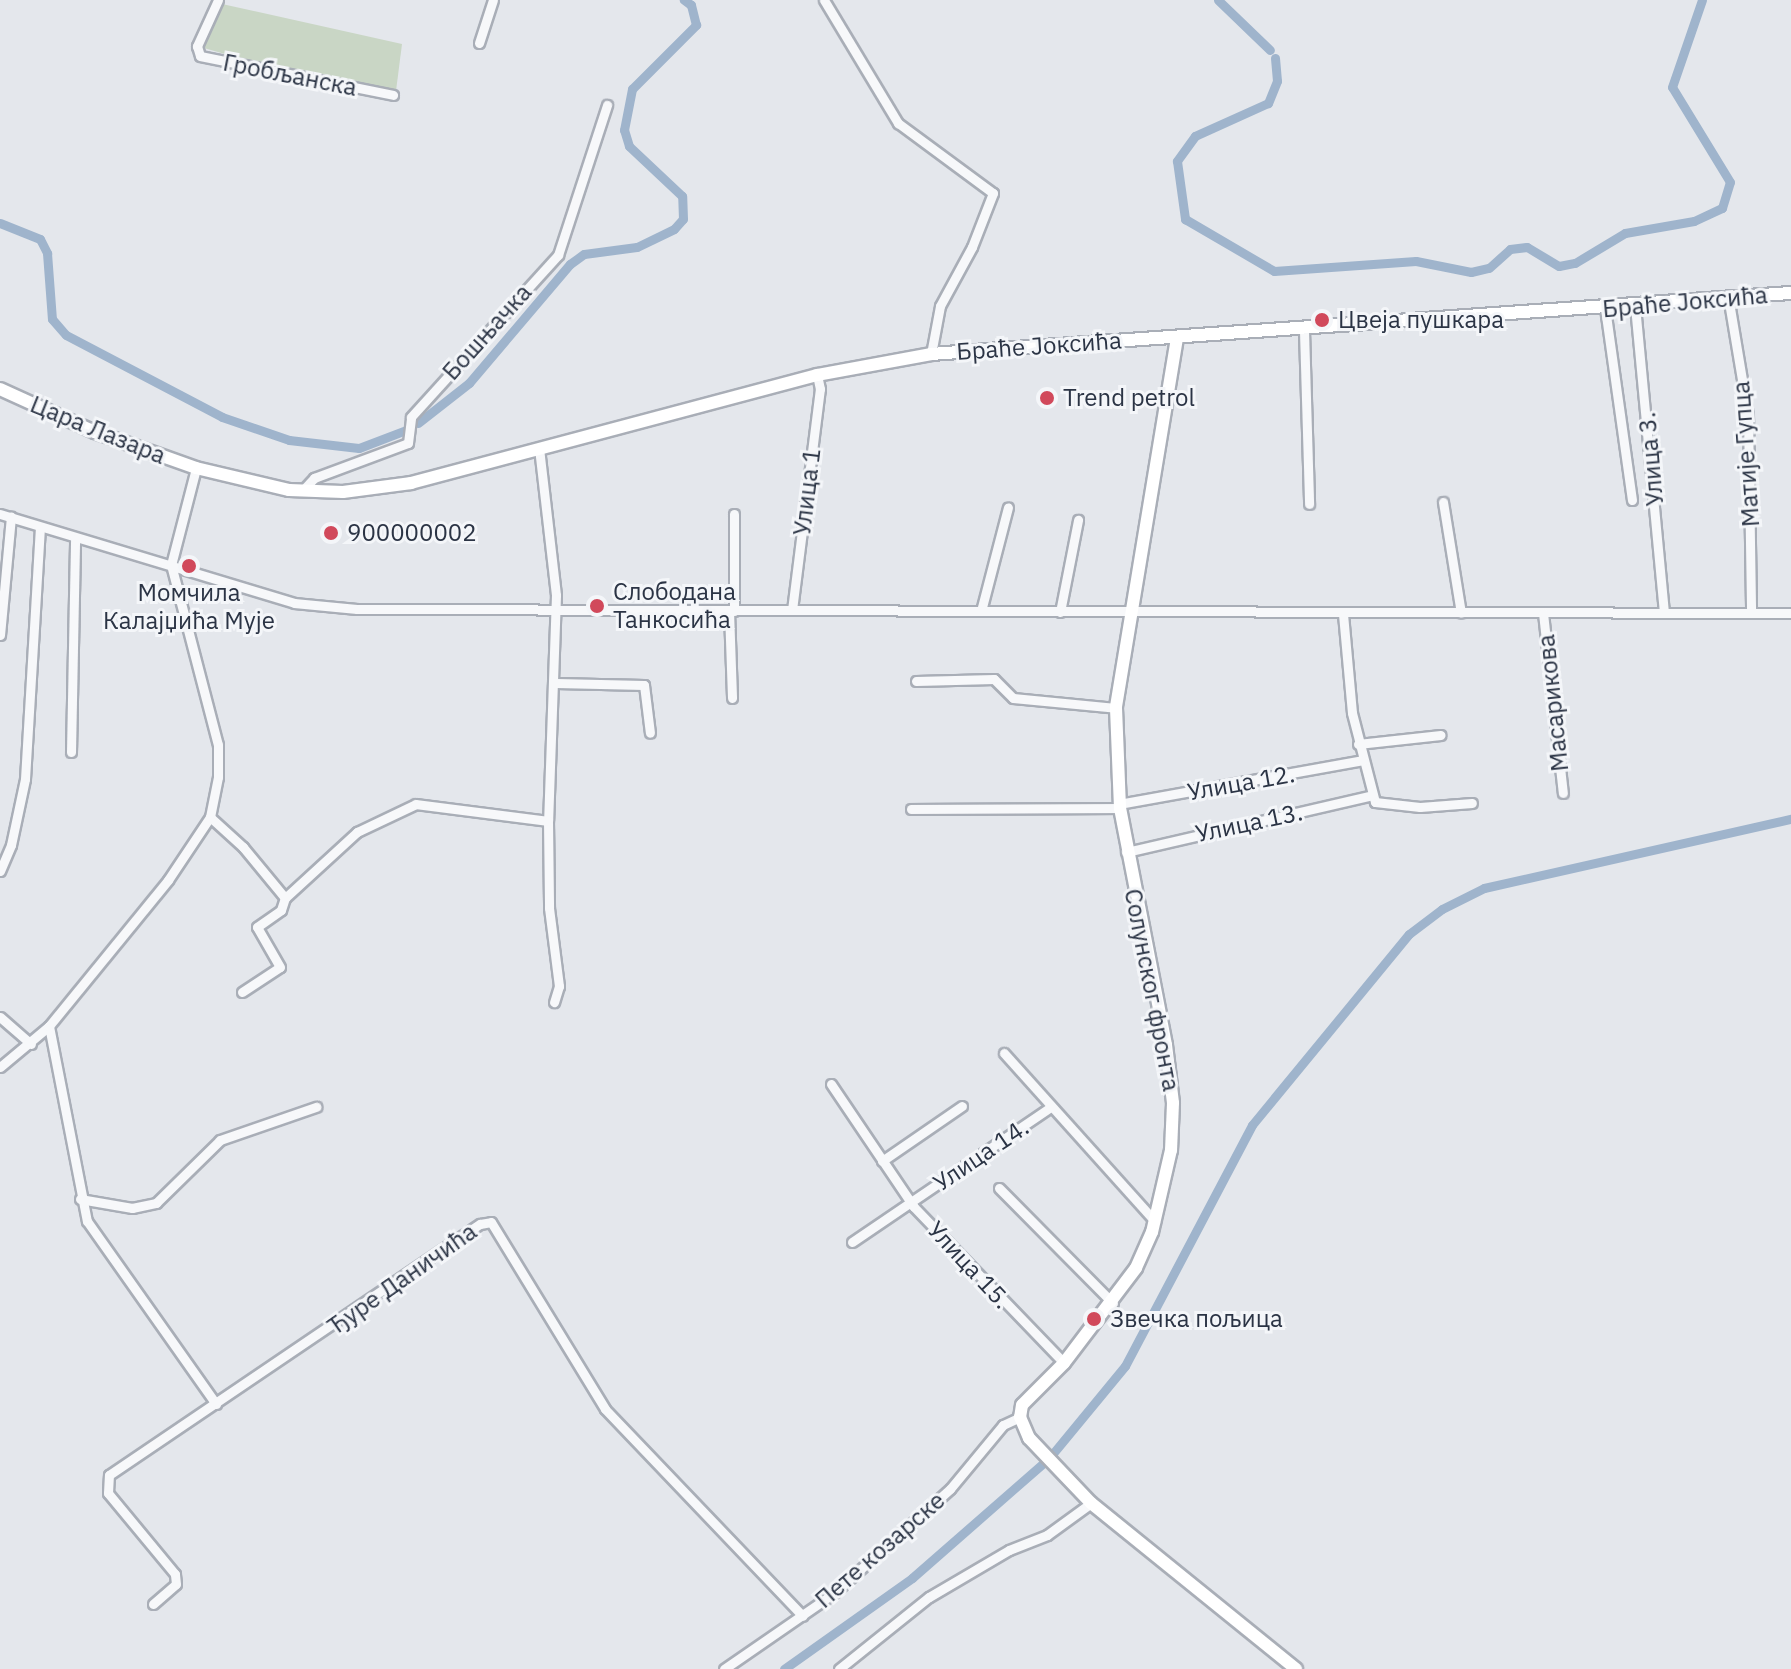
<!DOCTYPE html>
<meta charset="utf-8">
<style>
body{margin:0}
#map{position:relative;width:1791px;height:1669px;overflow:hidden;background:#e4e7ec;font-family:"IBM Plex Sans",sans-serif}
div>[style]{position:absolute}
[style*='--x']{left:calc(var(--x)*1px);top:calc(var(--y)*1px);width:calc(var(--w)*1px);rotate:calc(var(--a)*1deg)}
.green>*{inset:0;background:#c9d6c5}
.canal>*{height:9px;margin:-4.5px;padding:0 4.5px;transform-origin:4.5px;border-radius:4.5px;background:#9fb4cc}
.roads{filter:drop-shadow(2px 0 #a9aeb7) drop-shadow(-2px 0 #a9aeb7) drop-shadow(0 2px #a9aeb7) drop-shadow(0 -2px #a9aeb7)}
.street>*{height:9px;margin:-4.5px;padding:0 4.5px;transform-origin:4.5px;border-radius:4.5px;background:#f7f8fa}
.secondary>*{height:12px;margin:-6px;padding:0 6px;transform-origin:6px;border-radius:6px;background:#fff}
.dots>*{width:22px;height:22px;translate:-50% -50%;box-sizing:border-box;border:4px solid #f4f6f9;border-radius:50%}
span{translate:-50% -50%;white-space:nowrap;text-align:center;line-height:1.15;-webkit-text-stroke:6px #f4f6f9;paint-order:stroke}
.street-label{font-size:24px;color:#2b3445}
.poi-label{font-size:24px;color:#2b3445}
.left{translate:0 -50%;text-align:left}
</style>
<div id="map">
<div class="green">
<div style="clip-path:polygon(222px 4px,402px 44px,396px 91px,291px 73px,204px 48px)"></div>
</div>
<div class="canal">
<div style="--x:1218;--y:0;--w:72;--a:43.9"></div>
<div style="--x:1275;--y:58;--w:23;--a:85"></div>
<div style="--x:1277;--y:81;--w:24;--a:112"></div>
<div style="--x:1268;--y:103;--w:80;--a:155.7"></div>
<div style="--x:1195;--y:136;--w:31;--a:126"></div>
<div style="--x:1177;--y:161;--w:59;--a:82.1"></div>
<div style="--x:1185;--y:219;--w:103;--a:30.3"></div>
<div style="--x:1274;--y:271;--w:142;--a:-4"></div>
<div style="--x:1416;--y:261;--w:56;--a:11.3"></div>
<div style="--x:1471;--y:272;--w:18;--a:-13"></div>
<div style="--x:1489;--y:268;--w:28;--a:-42"></div>
<div style="--x:1510;--y:249;--w:17;--a:-7"></div>
<div style="--x:1527;--y:247;--w:37;--a:31"></div>
<div style="--x:1559;--y:266;--w:16;--a:-11"></div>
<div style="--x:1575;--y:263;--w:58;--a:-31"></div>
<div style="--x:1625;--y:233;--w:70;--a:-9.9"></div>
<div style="--x:1694;--y:221;--w:31;--a:-25"></div>
<div style="--x:1722;--y:208;--w:27;--a:-73"></div>
<div style="--x:1730;--y:182;--w:111;--a:-121.4"></div>
<div style="--x:1672;--y:87;--w:92;--a:-71"></div>
<div style="--x:0;--y:223;--w:43;--a:21.8"></div>
<div style="--x:40;--y:239;--w:16;--a:63"></div>
<div style="--x:47;--y:253;--w:66;--a:85.7"></div>
<div style="--x:52;--y:319;--w:21;--a:49"></div>
<div style="--x:66;--y:335;--w:176;--a:27.7"></div>
<div style="--x:222;--y:417;--w:71;--a:18.9"></div>
<div style="--x:289;--y:440;--w:70;--a:6.5"></div>
<div style="--x:359;--y:448;--w:50;--a:-21"></div>
<div style="--x:418;--y:423;--w:65;--a:-38.1"></div>
<div style="--x:469;--y:383;--w:156;--a:-49.7"></div>
<div style="--x:570;--y:264;--w:17;--a:-36"></div>
<div style="--x:584;--y:254;--w:53;--a:-7.5"></div>
<div style="--x:637;--y:247;--w:41;--a:-25.9"></div>
<div style="--x:674;--y:229;--w:13;--a:-48"></div>
<div style="--x:683;--y:219;--w:23;--a:-92"></div>
<div style="--x:682;--y:196;--w:73;--a:-136.7"></div>
<div style="--x:629;--y:146;--w:17;--a:-107"></div>
<div style="--x:624;--y:130;--w:42;--a:-79"></div>
<div style="--x:632;--y:89;--w:91;--a:-45"></div>
<div style="--x:696;--y:25;--w:21;--a:-104"></div>
<div style="--x:691;--y:5;--w:9;--a:-144"></div>
<div style="--x:784;--y:1669;--w:157;--a:-35.4"></div>
<div style="--x:912;--y:1578;--w:184;--a:-41.2"></div>
<div style="--x:1050;--y:1457;--w:118;--a:-50.5"></div>
<div style="--x:1125;--y:1366;--w:272;--a:-62.2"></div>
<div style="--x:1252;--y:1125;--w:247;--a:-50.6"></div>
<div style="--x:1409;--y:934;--w:41;--a:-37.1"></div>
<div style="--x:1442;--y:909;--w:47;--a:-26.6"></div>
<div style="--x:1484;--y:888;--w:315;--a:-12.7"></div>
</div>
<div class="roads">
<div class="street">
<div style="--x:218;--y:0;--w:51;--a:114.5"></div>
<div style="--x:197;--y:46;--w:10;--a:73"></div>
<div style="--x:200;--y:56;--w:197;--a:11.4"></div>
<div style="--x:824;--y:0;--w:144;--a:59"></div>
<div style="--x:898;--y:123;--w:118;--a:36.4"></div>
<div style="--x:993;--y:193;--w:58;--a:111.3"></div>
<div style="--x:972;--y:247;--w:67;--a:118.5"></div>
<div style="--x:940;--y:306;--w:49;--a:100.6"></div>
<div style="--x:479;--y:43;--w:45;--a:-72"></div>
<div style="--x:1728;--y:296;--w:121;--a:80.5"></div>
<div style="--x:1748;--y:415;--w:198;--a:89.1"></div>
<div style="--x:1635;--y:306;--w:308;--a:84.6"></div>
<div style="--x:1605;--y:308;--w:194;--a:82"></div>
<div style="--x:1304;--y:331;--w:173;--a:88.3"></div>
<div style="--x:539;--y:448;--w:148;--a:83.4"></div>
<div style="--x:556;--y:595;--w:226;--a:92"></div>
<div style="--x:548;--y:821;--w:87;--a:89.3"></div>
<div style="--x:549;--y:908;--w:79;--a:82.7"></div>
<div style="--x:559;--y:986;--w:17;--a:107"></div>
<div style="--x:302;--y:491;--w:18;--a:-47"></div>
<div style="--x:314;--y:478;--w:100;--a:-20.4"></div>
<div style="--x:408;--y:443;--w:26;--a:-83"></div>
<div style="--x:411;--y:417;--w:219;--a:-47.8"></div>
<div style="--x:558;--y:255;--w:158;--a:-71.9"></div>
<div style="--x:1443;--y:502;--w:112;--a:80.8"></div>
<div style="--x:0;--y:514;--w:307;--a:16.8"></div>
<div style="--x:294;--y:603;--w:63;--a:5.4"></div>
<div style="--x:357;--y:609;--w:1434;--a:0.16"></div>
<div style="--x:734;--y:514;--w:97;--a:90"></div>
<div style="--x:792;--y:610;--w:223;--a:-82.8"></div>
<div style="--x:820;--y:389;--w:14;--a:-102"></div>
<div style="--x:729;--y:611;--w:87;--a:88"></div>
<div style="--x:981;--y:611;--w:107;--a:-75.4"></div>
<div style="--x:1060;--y:612;--w:94;--a:-78.9"></div>
<div style="--x:1543;--y:613;--w:181;--a:83.7"></div>
<div style="--x:1343;--y:614;--w:99;--a:84.8"></div>
<div style="--x:1352;--y:713;--w:92;--a:75.5"></div>
<div style="--x:1375;--y:802;--w:45;--a:6.3"></div>
<div style="--x:1420;--y:807;--w:52;--a:-4.4"></div>
<div style="--x:0;--y:635;--w:119;--a:-84.7"></div>
<div style="--x:916;--y:681;--w:78;--a:-1.5"></div>
<div style="--x:994;--y:679;--w:27;--a:45"></div>
<div style="--x:1013;--y:698;--w:103;--a:5.5"></div>
<div style="--x:556;--y:683;--w:88;--a:1.3"></div>
<div style="--x:644;--y:685;--w:48;--a:82.9"></div>
<div style="--x:1358;--y:744;--w:83;--a:-6.2"></div>
<div style="--x:71;--y:752;--w:213;--a:-88.9"></div>
<div style="--x:1119;--y:804;--w:248;--a:-10.2"></div>
<div style="--x:911;--y:809;--w:209;--a:-0.3"></div>
<div style="--x:210;--y:817;--w:45;--a:42.3"></div>
<div style="--x:243;--y:847;--w:66;--a:50.5"></div>
<div style="--x:1126;--y:852;--w:253;--a:-13"></div>
<div style="--x:0;--y:871;--w:28;--a:-67"></div>
<div style="--x:11;--y:845;--w:67;--a:-78"></div>
<div style="--x:25;--y:779;--w:252;--a:-86.6"></div>
<div style="--x:285;--y:898;--w:98;--a:-42.5"></div>
<div style="--x:357;--y:832;--w:65;--a:-25.4"></div>
<div style="--x:416;--y:804;--w:133;--a:7.3"></div>
<div style="--x:242;--y:992;--w:45;--a:-33.3"></div>
<div style="--x:280;--y:967;--w:46;--a:-119.9"></div>
<div style="--x:257;--y:927;--w:29;--a:-35"></div>
<div style="--x:281;--y:910;--w:13;--a:-72"></div>
<div style="--x:0;--y:1017;--w:41;--a:41.1"></div>
<div style="--x:49;--y:1026;--w:199;--a:79"></div>
<div style="--x:87;--y:1221;--w:224;--a:54.8"></div>
<div style="--x:1004;--y:1053;--w:226;--a:48.1"></div>
<div style="--x:0;--y:1067;--w:64;--a:-39.9"></div>
<div style="--x:49;--y:1026;--w:188;--a:-50.8"></div>
<div style="--x:168;--y:880;--w:76;--a:-56.3"></div>
<div style="--x:210;--y:817;--w:41;--a:-78.7"></div>
<div style="--x:218;--y:777;--w:32;--a:-90"></div>
<div style="--x:218;--y:745;--w:186;--a:-104.6"></div>
<div style="--x:171;--y:565;--w:100;--a:-75.5"></div>
<div style="--x:831;--y:1084;--w:148;--a:56"></div>
<div style="--x:914;--y:1207;--w:216;--a:46.1"></div>
<div style="--x:882;--y:1161;--w:97;--a:-34.5"></div>
<div style="--x:999;--y:1188;--w:162;--a:45.3"></div>
<div style="--x:80;--y:1199;--w:53;--a:9.8"></div>
<div style="--x:132;--y:1208;--w:25;--a:-12"></div>
<div style="--x:156;--y:1203;--w:90;--a:-44.5"></div>
<div style="--x:220;--y:1140;--w:102;--a:-19"></div>
<div style="--x:852;--y:1242;--w:240;--a:-34.2"></div>
<div style="--x:153;--y:1604;--w:30;--a:-41"></div>
<div style="--x:176;--y:1584;--w:10;--a:-96"></div>
<div style="--x:175;--y:1574;--w:105;--a:-129.6"></div>
<div style="--x:108;--y:1493;--w:18;--a:-87"></div>
<div style="--x:109;--y:1475;--w:448;--a:-34.1"></div>
<div style="--x:480;--y:1224;--w:11;--a:-10"></div>
<div style="--x:491;--y:1222;--w:219;--a:58.6"></div>
<div style="--x:605;--y:1409;--w:286;--a:46.3"></div>
<div style="--x:724;--y:1669;--w:134;--a:-34.6"></div>
<div style="--x:834;--y:1593;--w:156;--a:-41.9"></div>
<div style="--x:950;--y:1489;--w:83;--a:-50.4"></div>
<div style="--x:1003;--y:1425;--w:19;--a:-25"></div>
<div style="--x:839;--y:1669;--w:115;--a:-38.7"></div>
<div style="--x:929;--y:1597;--w:93;--a:-30.4"></div>
<div style="--x:1009;--y:1550;--w:41;--a:-21.5"></div>
<div style="--x:1047;--y:1535;--w:54;--a:-36"></div>
</div>
<div class="secondary">
<div style="--x:1177;--y:338;--w:375;--a:99.4"></div>
<div style="--x:1116;--y:708;--w:100;--a:87.7"></div>
<div style="--x:1120;--y:808;--w:241;--a:79"></div>
<div style="--x:1166;--y:1045;--w:58;--a:83.1"></div>
<div style="--x:1173;--y:1103;--w:47;--a:92.4"></div>
<div style="--x:1171;--y:1150;--w:84;--a:103"></div>
<div style="--x:1152;--y:1232;--w:39;--a:114"></div>
<div style="--x:1136;--y:1268;--w:119;--a:127.2"></div>
<div style="--x:1064;--y:1363;--w:59;--a:135"></div>
<div style="--x:1022;--y:1405;--w:12;--a:99"></div>
<div style="--x:1020;--y:1417;--w:23;--a:67"></div>
<div style="--x:1029;--y:1438;--w:90;--a:46.4"></div>
<div style="--x:1091;--y:1503;--w:264;--a:39"></div>
<div style="--x:0;--y:389;--w:104;--a:24.4"></div>
<div style="--x:95;--y:432;--w:107;--a:19.6"></div>
<div style="--x:196;--y:468;--w:96;--a:13.3"></div>
<div style="--x:289;--y:490;--w:54;--a:2.1"></div>
<div style="--x:343;--y:492;--w:69;--a:-7.5"></div>
<div style="--x:411;--y:483;--w:420;--a:-14.9"></div>
<div style="--x:817;--y:375;--w:116;--a:-10.4"></div>
<div style="--x:931;--y:354;--w:862;--a:-4.06"></div>
</div>
</div>
<div class="dots">
<div style="left:1322px;top:320px;background:#d1495b"></div>
<div style="left:1047px;top:398px;background:#d1495b"></div>
<div style="left:331px;top:533px;background:#d1495b"></div>
<div style="left:189px;top:566px;background:#d1495b"></div>
<div style="left:597px;top:606px;background:#d1495b"></div>
<div style="left:1094px;top:1319px;background:#d1495b"></div>
</div>
<div class="street-label">
<span style="left:290px;top:75px;rotate:11deg">Гробљанска</span>
<span style="left:1685px;top:302px;rotate:-5deg">Браће Јоксића</span>
<span style="left:487px;top:332px;rotate:-48deg">Бошњачка</span>
<span style="left:1039px;top:346px;rotate:-4deg">Браће Јоксића</span>
<span style="left:98px;top:430px;rotate:22deg">Цара Лазара</span>
<span style="left:1746px;top:454px;rotate:-94deg">Матије Гупца</span>
<span style="left:1651px;top:459px;rotate:-95deg">Улица 3.</span>
<span style="left:807px;top:492px;rotate:-83deg">Улица 1</span>
<span style="left:1553px;top:703px;rotate:-96deg">Масарикова</span>
<span style="left:1241px;top:783px;rotate:-10deg">Улица 12.</span>
<span style="left:1249px;top:823px;rotate:-12deg">Улица 13.</span>
<span style="left:1152px;top:990px;rotate:79deg">Солунског фронта</span>
<span style="left:981px;top:1155px;rotate:-34deg">Улица 14.</span>
<span style="left:969px;top:1265px;rotate:47deg">Улица 15.</span>
<span style="left:402px;top:1279px;rotate:-35deg">Ђуре Даничића</span>
<span style="left:880px;top:1550px;rotate:-41deg">Пете козарске</span>
</div>
<div class="poi-label">
<span class="left" style="left:1338px;top:320px">Цвеја пушкара</span>
<span class="left" style="left:1063px;top:398px">Trend petrol</span>
<span class="left" style="left:347px;top:533px">900000002</span>
<span class="left" style="left:613px;top:606px">Слободана<br>Танкосића</span>
<span style="left:189px;top:607px">Момчила<br>Калајџића Мује</span>
<span class="left" style="left:1110px;top:1319px">Звечка пољица</span>
</div>
</div>
